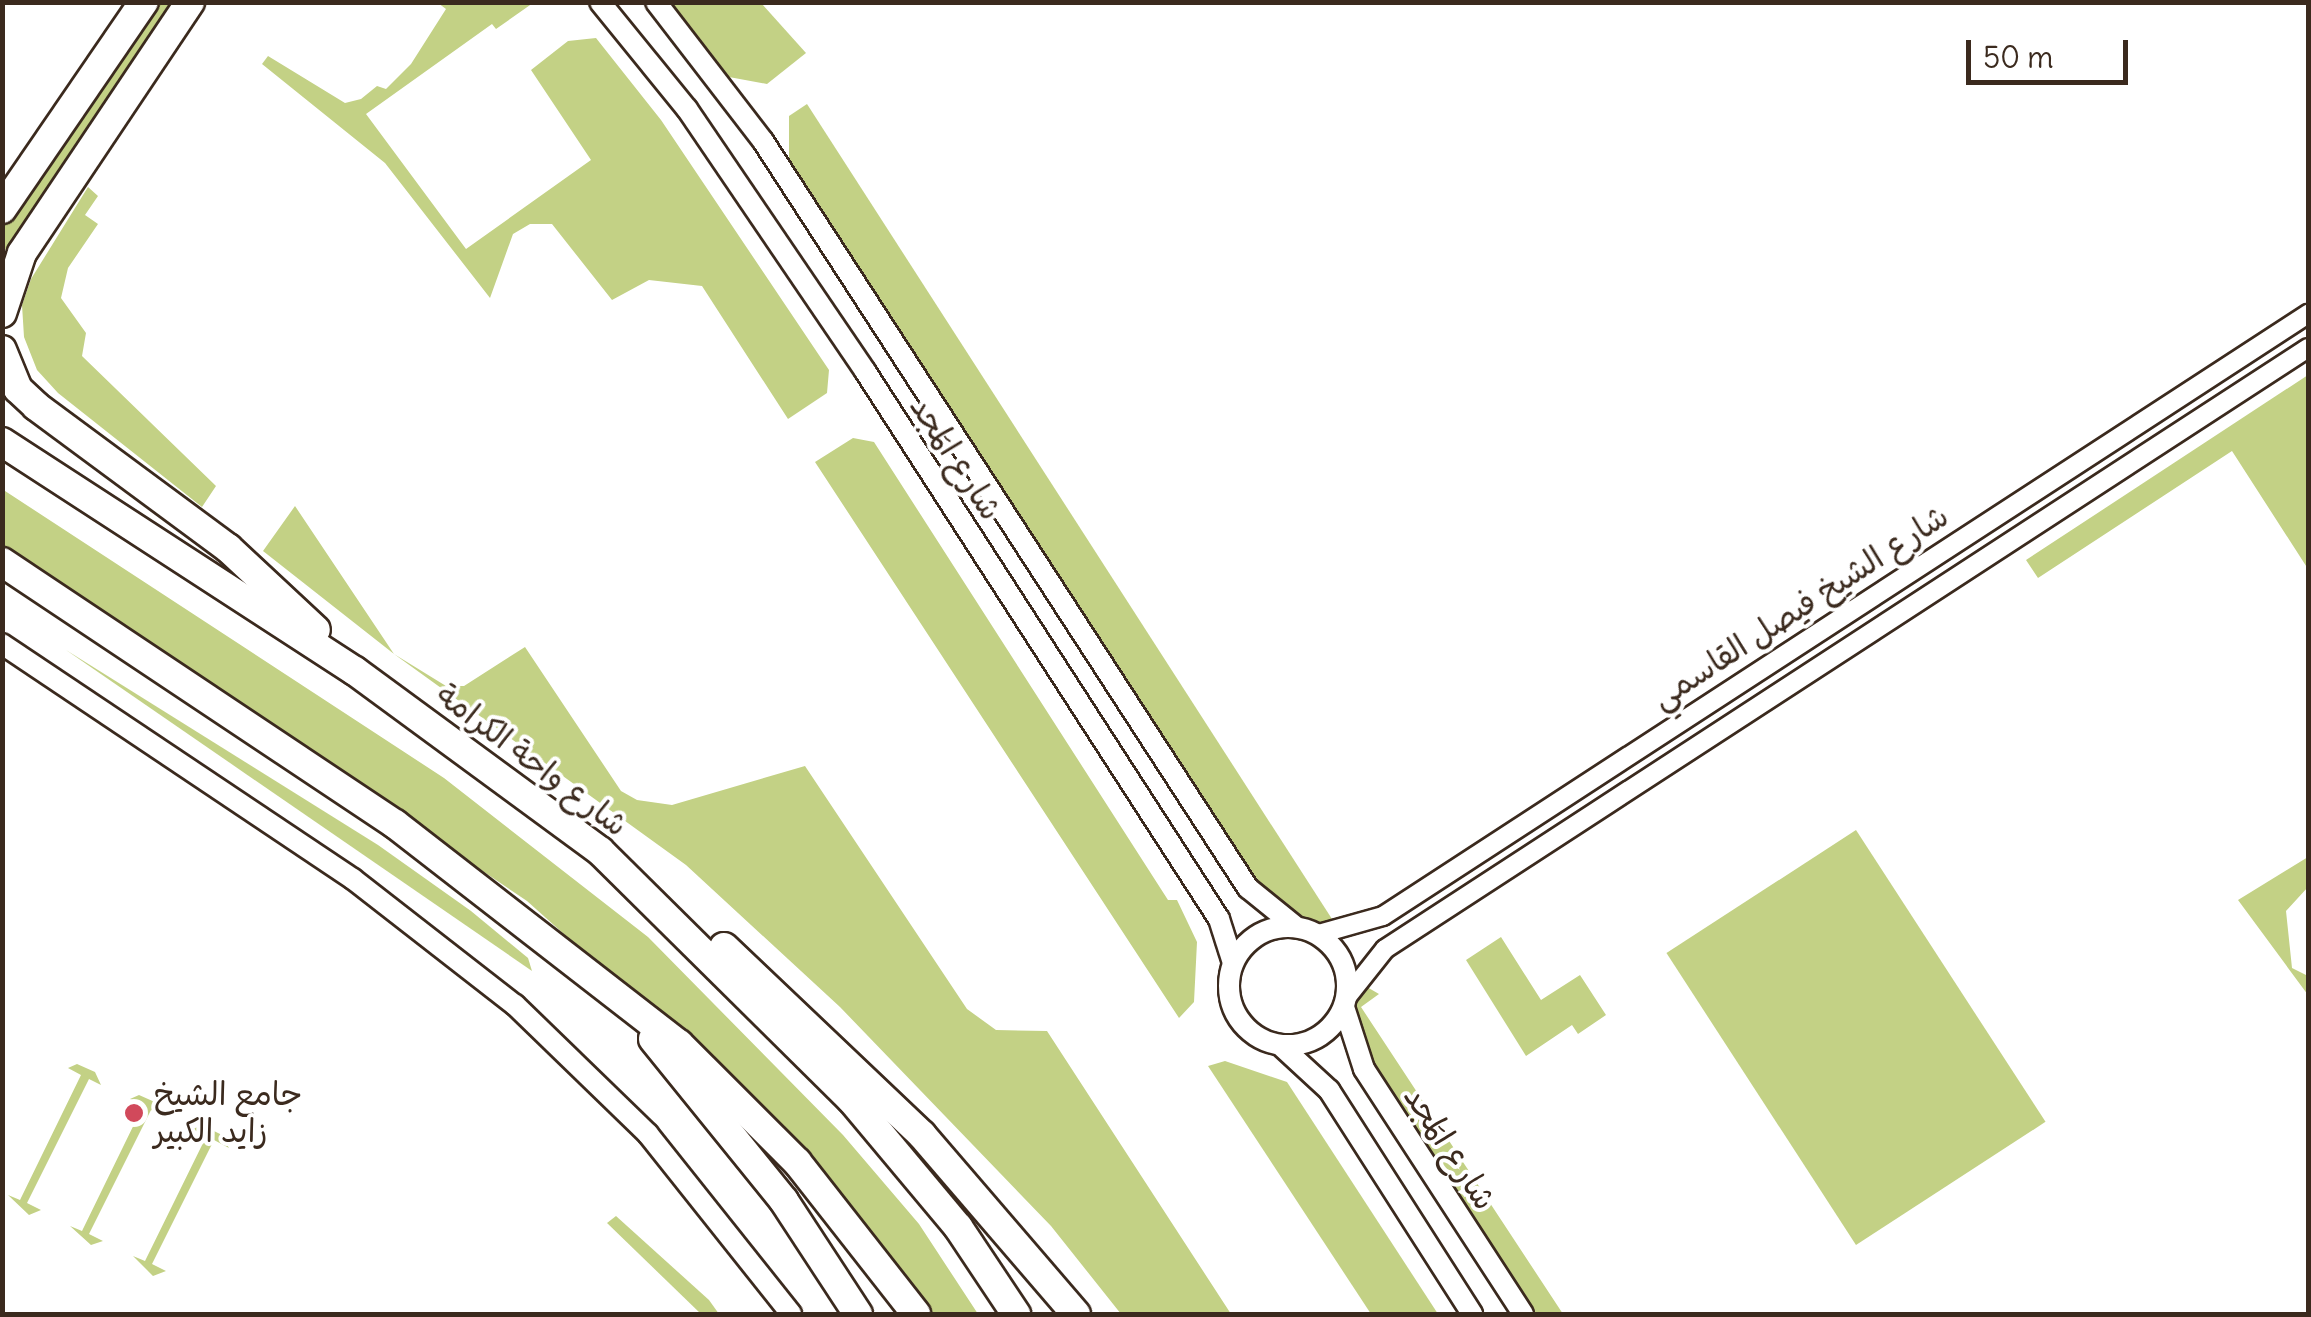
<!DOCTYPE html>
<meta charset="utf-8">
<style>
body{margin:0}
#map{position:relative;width:2311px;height:1317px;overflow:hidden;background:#fff;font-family:Delius,"Playpen Sans Arabic",sans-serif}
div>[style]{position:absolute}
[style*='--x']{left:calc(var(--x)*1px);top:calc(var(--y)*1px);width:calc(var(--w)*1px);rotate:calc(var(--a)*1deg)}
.green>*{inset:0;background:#c3d185;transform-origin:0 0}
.roads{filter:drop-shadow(2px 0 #3b2a1e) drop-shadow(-2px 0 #3b2a1e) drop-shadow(0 2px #3b2a1e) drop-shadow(0 -2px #3b2a1e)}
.minor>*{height:18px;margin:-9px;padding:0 9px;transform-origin:9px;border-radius:9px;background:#fff}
.tertiary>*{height:20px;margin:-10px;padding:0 10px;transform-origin:10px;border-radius:10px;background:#fff}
.tertiary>.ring{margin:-10px;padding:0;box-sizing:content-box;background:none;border:20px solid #fff;border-radius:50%}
.trunk>*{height:28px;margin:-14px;padding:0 14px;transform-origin:14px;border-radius:14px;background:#fff}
.dots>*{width:28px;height:28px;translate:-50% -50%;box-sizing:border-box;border:5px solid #fff;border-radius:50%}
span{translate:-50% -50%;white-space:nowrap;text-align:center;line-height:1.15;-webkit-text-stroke:8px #fff;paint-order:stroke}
.street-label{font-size:32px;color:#3b2a1e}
.poi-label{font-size:32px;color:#3b2a1e}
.left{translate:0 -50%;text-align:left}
.frame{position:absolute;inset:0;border:5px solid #3b2a1e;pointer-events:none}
.scale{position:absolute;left:1966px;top:40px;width:162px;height:45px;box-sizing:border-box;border:5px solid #3b2a1e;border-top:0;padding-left:12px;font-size:30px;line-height:35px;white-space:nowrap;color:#3b2a1e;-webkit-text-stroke:8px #fff;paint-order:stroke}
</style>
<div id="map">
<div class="green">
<div style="clip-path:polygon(152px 3px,173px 3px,3px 253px,3px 221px)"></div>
<div style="clip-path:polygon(438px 3px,533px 3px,496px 29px,492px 24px,366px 114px,466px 249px,591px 160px,531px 70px,568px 41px,596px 38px,661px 120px,829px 370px,827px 393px,788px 419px,702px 286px,649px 280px,612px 300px,552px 224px,530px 224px,513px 234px,490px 298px,385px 163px,262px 64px,268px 56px,345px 103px,361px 99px,377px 86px,386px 89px,411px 64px,446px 9px)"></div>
<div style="clip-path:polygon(663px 3px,761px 3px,806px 53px,767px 84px,729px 77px)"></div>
<div style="clip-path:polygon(807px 104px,1341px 933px,1324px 944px,1290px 932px,789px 165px,789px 116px)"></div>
<div style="clip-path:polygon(88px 187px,98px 196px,85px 215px,98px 224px,68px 268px,61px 298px,86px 333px,82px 356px,216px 486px,202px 507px,58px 393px,37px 370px,24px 337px,22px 305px,31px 279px)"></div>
<div style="clip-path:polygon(2308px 375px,2308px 569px,2232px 451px,2038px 578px,2026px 560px)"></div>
<div style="clip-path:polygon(853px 438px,874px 442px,1168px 900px,1177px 900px,1197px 942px,1194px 1002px,1179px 1018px,815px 462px)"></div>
<div style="clip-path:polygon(2px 489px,444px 778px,648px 937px,843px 1135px,919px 1224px,978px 1314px,921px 1314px,717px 1071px,527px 901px,3px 547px)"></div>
<div style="clip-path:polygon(295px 506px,394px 654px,446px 686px,464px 686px,525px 647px,621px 791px,637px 800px,672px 805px,805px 766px,967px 1009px,996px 1030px,1047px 1031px,1231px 1314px,1121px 1314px,1051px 1226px,840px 1007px,686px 865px,394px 654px,263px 551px)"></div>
<div style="clip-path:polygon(66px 650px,378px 845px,471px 911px,528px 958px,532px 971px)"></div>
<div style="left:1856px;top:830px;width:348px;height:226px;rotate:57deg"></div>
<div style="clip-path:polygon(2308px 857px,2308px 887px,2286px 911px,2292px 968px,2308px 976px,2308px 995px,2238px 900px)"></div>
<div style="clip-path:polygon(1501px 937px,1541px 1000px,1580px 975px,1606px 1015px,1578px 1034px,1572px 1025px,1526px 1056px,1466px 960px)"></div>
<div style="clip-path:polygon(1360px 983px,1379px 994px,1361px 1007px,1563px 1314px,1530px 1314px,1364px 1056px,1351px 1001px)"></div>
<div style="clip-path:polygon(1225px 1061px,1287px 1082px,1438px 1314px,1371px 1314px,1208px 1066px)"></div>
<div style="clip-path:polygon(77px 1064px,95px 1072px,101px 1085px,89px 1079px,27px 1203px,41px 1210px,29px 1215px,8px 1195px,20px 1200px,81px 1075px,68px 1068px)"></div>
<div style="clip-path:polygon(139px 1095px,157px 1103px,163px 1115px,151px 1110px,89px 1234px,103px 1241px,91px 1245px,70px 1226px,82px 1231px,143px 1106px,130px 1099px)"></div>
<div style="clip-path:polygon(202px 1125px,220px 1134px,229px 1148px,214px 1140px,152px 1264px,166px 1271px,153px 1276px,133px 1256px,145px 1261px,206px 1137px,193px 1129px)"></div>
<div style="clip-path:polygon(616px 1216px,709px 1300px,719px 1314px,701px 1314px,607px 1223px)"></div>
</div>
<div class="roads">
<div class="minor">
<div style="--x:1319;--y:934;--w:66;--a:-15.7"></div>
<div style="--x:1383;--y:916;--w:1104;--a:-33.06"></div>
<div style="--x:1347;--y:997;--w:61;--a:-51.6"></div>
<div style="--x:1385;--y:949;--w:1101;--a:-33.07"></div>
</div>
<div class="tertiary">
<div style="--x:600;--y:2;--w:138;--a:50.9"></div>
<div style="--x:687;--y:109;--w:317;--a:55.8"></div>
<div style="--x:865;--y:371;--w:652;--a:57.14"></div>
<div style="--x:1219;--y:919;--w:46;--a:72.3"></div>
<div style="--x:656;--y:2;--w:175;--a:52.4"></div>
<div style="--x:763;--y:141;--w:891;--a:57.01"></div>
<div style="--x:1248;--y:888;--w:60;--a:39"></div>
<div style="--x:2;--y:644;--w:422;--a:33.8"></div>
<div style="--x:353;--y:879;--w:205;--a:37.9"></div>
<div style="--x:515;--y:1005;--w:185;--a:44.1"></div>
<div style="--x:648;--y:1134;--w:230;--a:51.5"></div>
<div class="ring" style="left:1229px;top:927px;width:98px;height:98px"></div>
<div style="--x:1344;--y:1007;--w:65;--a:72.1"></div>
<div style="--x:1364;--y:1069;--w:292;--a:57"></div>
<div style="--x:1280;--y:1045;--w:67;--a:42.6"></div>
<div style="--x:1329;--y:1090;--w:266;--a:57.4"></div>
</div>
<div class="trunk">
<div style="--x:2;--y:209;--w:251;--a:-55.6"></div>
<div style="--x:2;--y:313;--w:63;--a:-71.6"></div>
<div style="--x:22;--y:253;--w:302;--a:-56.2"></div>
<div style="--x:2;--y:350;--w:42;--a:67.7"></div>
<div style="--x:18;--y:389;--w:25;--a:43"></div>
<div style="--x:36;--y:406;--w:239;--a:36.5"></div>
<div style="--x:228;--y:548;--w:120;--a:43"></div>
<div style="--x:2;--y:442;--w:421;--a:33"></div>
<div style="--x:355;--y:671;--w:304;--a:36.3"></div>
<div style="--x:600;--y:851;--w:353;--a:44.7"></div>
<div style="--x:851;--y:1099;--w:167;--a:50.1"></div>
<div style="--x:958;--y:1227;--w:105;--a:56.3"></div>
<div style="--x:2;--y:562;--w:472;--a:33.7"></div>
<div style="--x:395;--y:824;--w:359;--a:37.8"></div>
<div style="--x:679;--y:1044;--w:167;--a:45"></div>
<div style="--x:797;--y:1162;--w:193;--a:51.9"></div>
<div style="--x:724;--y:947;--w:273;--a:43.5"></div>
<div style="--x:922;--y:1135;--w:236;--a:49.3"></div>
<div style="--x:653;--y:1039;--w:208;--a:51"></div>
<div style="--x:784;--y:1201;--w:135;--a:56.8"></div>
</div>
</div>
<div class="dots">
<div style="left:134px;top:1113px;background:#d1495b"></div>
</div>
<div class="street-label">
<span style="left:956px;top:458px;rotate:57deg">شارع المَجد</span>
<span style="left:1800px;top:607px;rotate:-33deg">شارع الشيخ فيصل القاسمي</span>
<span style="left:532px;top:760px;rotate:37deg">شارع واحة الكرامة</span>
<span style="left:1450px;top:1148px;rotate:57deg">شارع المَجد</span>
</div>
<div class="poi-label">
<span class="left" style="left:154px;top:1113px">جامع الشيخ<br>زايد الكبير</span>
</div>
<div class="frame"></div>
<div class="scale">50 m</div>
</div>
